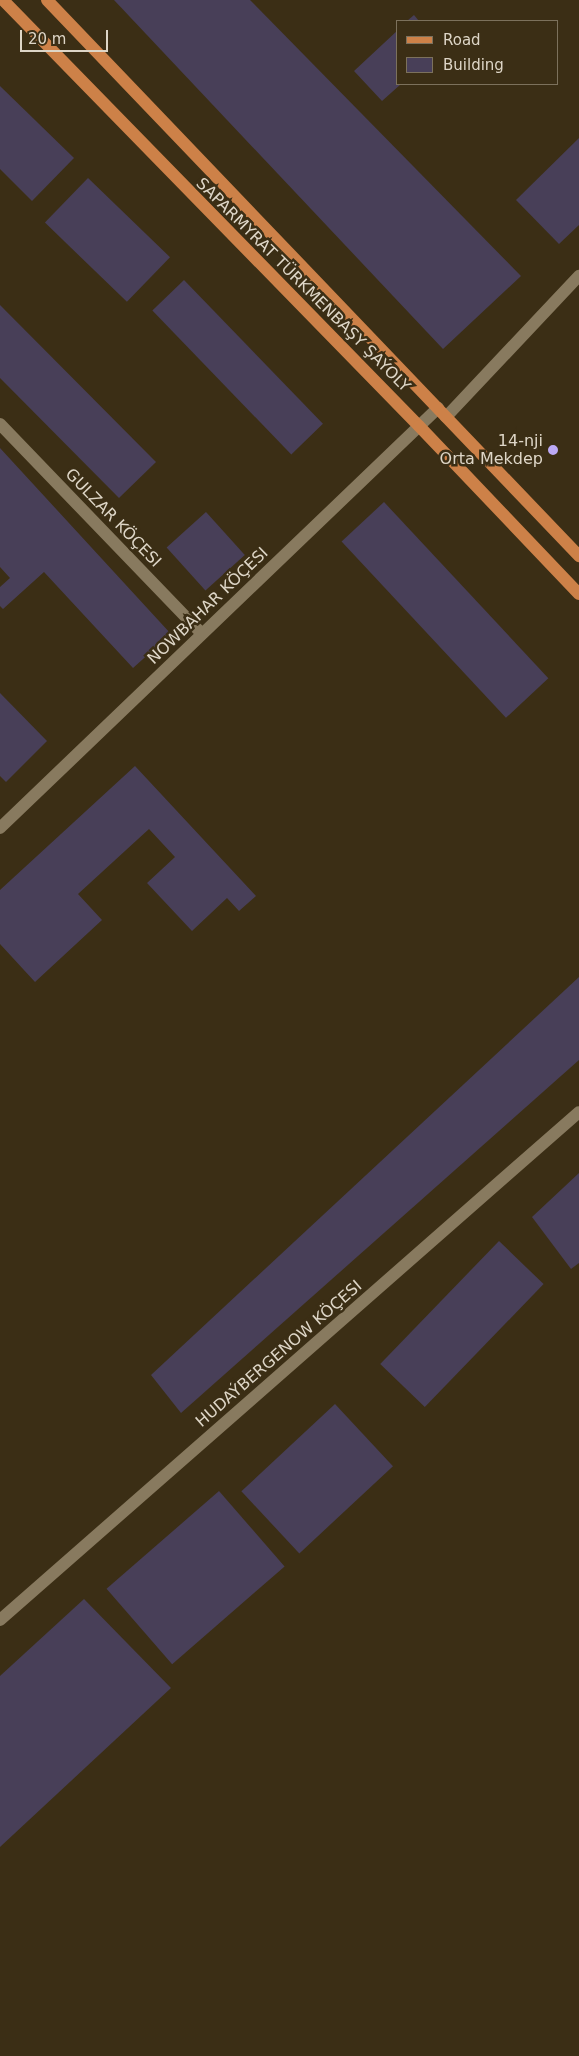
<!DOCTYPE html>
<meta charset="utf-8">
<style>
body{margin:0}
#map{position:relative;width:579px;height:2056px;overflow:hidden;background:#3b2e15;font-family:"DejaVu Sans",sans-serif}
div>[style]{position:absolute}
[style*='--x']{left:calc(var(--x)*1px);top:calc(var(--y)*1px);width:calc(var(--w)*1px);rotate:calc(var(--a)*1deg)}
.building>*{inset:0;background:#483f58;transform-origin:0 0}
.minor>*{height:12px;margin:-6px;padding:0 6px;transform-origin:6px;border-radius:6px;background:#887a5f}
.major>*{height:12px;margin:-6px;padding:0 6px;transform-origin:6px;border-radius:6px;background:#cd8148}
.dots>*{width:14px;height:14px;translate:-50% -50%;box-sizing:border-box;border:2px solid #3b2e15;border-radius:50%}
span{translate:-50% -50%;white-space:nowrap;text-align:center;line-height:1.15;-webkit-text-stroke:5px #3b2e15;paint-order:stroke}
.street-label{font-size:16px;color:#ded6c7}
.poi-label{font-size:16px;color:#ded6c7}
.right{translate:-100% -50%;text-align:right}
.legend{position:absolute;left:396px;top:20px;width:162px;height:65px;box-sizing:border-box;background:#3b2e15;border:1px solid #7c715c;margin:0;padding:6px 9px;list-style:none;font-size:15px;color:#ded6c7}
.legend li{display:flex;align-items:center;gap:10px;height:25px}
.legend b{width:25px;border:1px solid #7c715c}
.scale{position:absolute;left:20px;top:30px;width:88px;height:22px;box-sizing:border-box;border:2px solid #ded6c7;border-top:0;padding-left:6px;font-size:15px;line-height:18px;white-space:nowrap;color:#ded6c7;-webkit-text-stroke:4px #3b2e15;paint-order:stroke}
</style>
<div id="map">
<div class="building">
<div style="clip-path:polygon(114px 0,250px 0,521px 276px,443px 349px)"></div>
<div style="clip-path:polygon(414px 15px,419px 21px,407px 21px)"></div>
<div style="clip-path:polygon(398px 30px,398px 84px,401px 84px,382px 101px,354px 71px)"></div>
<div style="clip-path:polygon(0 86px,74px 158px,32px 201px,0 169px)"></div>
<div style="clip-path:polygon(579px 138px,579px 225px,559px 244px,516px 200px)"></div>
<div style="left:88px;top:178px;width:114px;height:62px;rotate:44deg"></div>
<div style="left:184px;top:280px;width:200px;height:44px;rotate:46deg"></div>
<div style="clip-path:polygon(0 305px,156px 462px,119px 498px,0 378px)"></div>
<div style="clip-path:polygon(0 448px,171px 634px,133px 668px,44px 572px,3px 609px,0 606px,0 587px,10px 578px,0 567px)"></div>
<div style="left:384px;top:502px;width:241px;height:58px;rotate:47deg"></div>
<div style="left:206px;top:512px;width:58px;height:53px;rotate:48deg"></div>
<div style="clip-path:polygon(0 693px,47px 741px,6px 782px,0 776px)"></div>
<div style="clip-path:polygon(135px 766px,256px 896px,239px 911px,227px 898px,192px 931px,147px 883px,175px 857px,149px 829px,78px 894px,102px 920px,35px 982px,0 944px,0 890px)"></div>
<div style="clip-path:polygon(579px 977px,579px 1060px,181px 1413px,151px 1375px)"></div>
<div style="clip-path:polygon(579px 1173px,579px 1263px,571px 1269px,532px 1217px)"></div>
<div style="left:499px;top:1241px;width:62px;height:171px;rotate:44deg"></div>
<div style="left:335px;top:1404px;width:85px;height:128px;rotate:47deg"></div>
<div style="left:219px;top:1491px;width:100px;height:149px;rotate:49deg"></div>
<div style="clip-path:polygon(84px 1599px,171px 1688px,0 1847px,0 1676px)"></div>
</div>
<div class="minor">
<div style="--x:446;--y:417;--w:194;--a:-46.7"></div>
<div style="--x:0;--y:424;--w:291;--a:46.1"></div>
<div style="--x:0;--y:828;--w:607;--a:-43.8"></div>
<div style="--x:0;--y:1620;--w:770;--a:-41.26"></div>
</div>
<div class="major">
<div style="--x:3;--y:0;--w:595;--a:45.68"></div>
<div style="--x:419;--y:426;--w:232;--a:46.4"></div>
<div style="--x:47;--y:0;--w:770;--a:46.26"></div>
</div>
<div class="dots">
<div style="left:553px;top:450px;background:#bca9f5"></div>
</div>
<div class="street-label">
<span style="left:303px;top:285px;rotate:45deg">SAPARMYRAT TÜRKMENBAŞY ŞAÝOLY</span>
<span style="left:113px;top:518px;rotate:46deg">GULZAR KÖÇESI</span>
<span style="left:208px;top:606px;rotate:-44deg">NOWBAHAR KÖÇESI</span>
<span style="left:279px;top:1354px;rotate:-41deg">HUDAÝBERGENOW KÖÇESI</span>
</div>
<div class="poi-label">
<span class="right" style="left:543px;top:450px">14-nji<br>Orta Mekdep</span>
</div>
<ul class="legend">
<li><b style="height:6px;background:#cd8148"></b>Road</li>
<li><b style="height:14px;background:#483f58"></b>Building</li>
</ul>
<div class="scale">20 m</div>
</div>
